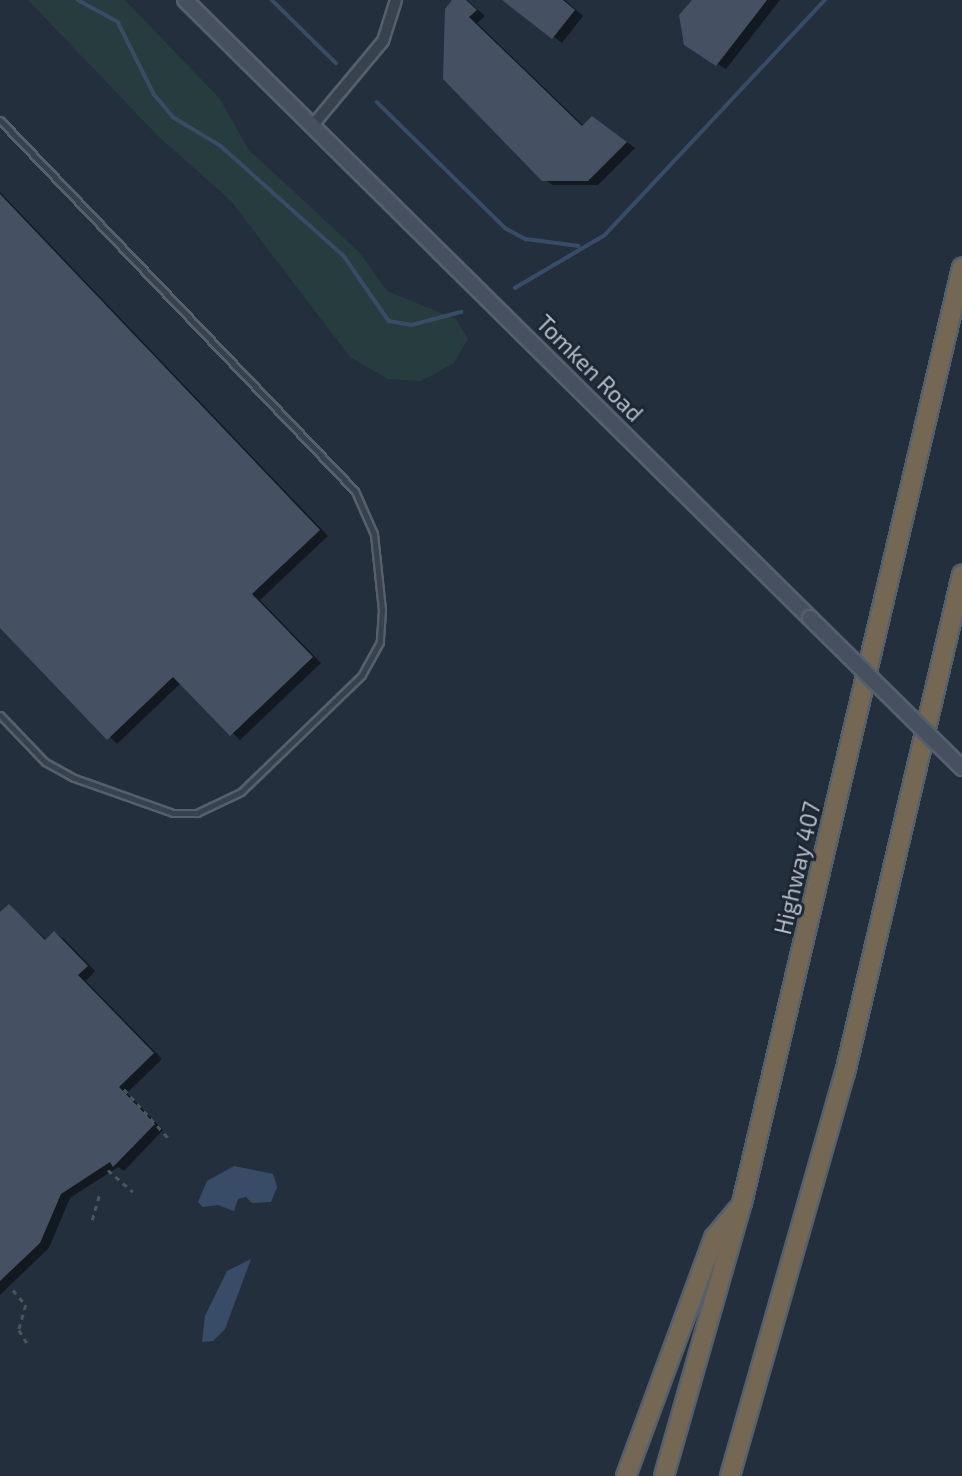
<!DOCTYPE html>
<style>
body{margin:0}
#map{position:relative;width:962px;height:1476px;overflow:hidden;background:#242f3e;font-family:"Exo 2",sans-serif}
div>[style]{position:absolute}
[style*='--x']{left:calc(var(--x)*1px);top:calc(var(--y)*1px);width:calc(var(--w)*1px);rotate:calc(var(--a)*1deg)}
.green>*{inset:0;background:#263c3f}
.water>*{inset:0;background:#394c67}
.shadow>*{inset:0;background:#0007}
.stream>*{height:3.5px;margin:-1.75px;padding:0 1.75px;transform-origin:1.75px;border-radius:1.75px;background:#394c67}
.building>*{inset:0;background:#455162}
.path>*{height:2.5px;margin-top:-1.25px;transform-origin:0;background:repeating-linear-gradient(90deg,#44595c 0 5px,transparent 0 10px)}
.roads{filter:drop-shadow(2px 0 #565f6c) drop-shadow(-2px 0 #565f6c) drop-shadow(0 2px #565f6c) drop-shadow(0 -2px #565f6c)}
.service>*{height:5px;margin:-2.5px;padding:0 2.5px;transform-origin:2.5px;border-radius:2.5px;background:#38414e}
.minor>*{height:10px;margin:-5px;padding:0 5px;transform-origin:5px;border-radius:5px;background:#38414e}
.secondary>*{height:14px;margin:-7px;padding:0 7px;transform-origin:7px;border-radius:7px;background:#465061}
.motorway>*{height:18px;margin:-9px;padding:0 9px;transform-origin:9px;border-radius:9px;background:#746855}
.bridges{filter:drop-shadow(2px 0 #565f6c) drop-shadow(-2px 0 #565f6c) drop-shadow(0 2px #565f6c) drop-shadow(0 -2px #565f6c)}
.secondary-bridge>*{height:14px;margin:-7px;padding:0 7px;transform-origin:7px;border-radius:7px;background:#465061}
span{translate:-50% -50%;white-space:nowrap;text-align:center;line-height:1.15;-webkit-text-stroke:6px #1d2633;paint-order:stroke}
.street-label{font-size:23px;color:#b4bcc9}
</style>
<div id="map">
<div class="green">
<div style="clip-path:polygon(28px 0,125px 0,220px 99px,249px 150px,359px 252px,387px 291px,456px 319px,468px 339px,454px 363px,421px 381px,388px 379px,350px 357px,231px 201px,157px 135px)"></div>
</div>
<div class="water">
<div style="clip-path:polygon(234px 1166px,273px 1174px,277px 1187px,271px 1202px,252px 1203px,246px 1197px,238px 1199px,234px 1211px,218px 1205px,203px 1207px,198px 1202px,207px 1181px)"></div>
<div style="clip-path:polygon(251px 1259px,225px 1329px,213px 1341px,202px 1342px,205px 1316px,227px 1271px)"></div>
</div>
<div class="shadow">
<div style="clip-path:polygon(454px 0,467px 0,485px 16px,477px 23px,584px 126px,601px 123px,635px 148px,598px 185px,553px 185px,543px 179px)"></div>
<div style="clip-path:polygon(505px 0,565px 0,583px 16px,562px 43px)"></div>
<div style="clip-path:polygon(694px 0,780px 0,726px 69px,717px 64px)"></div>
<div style="clip-path:polygon(0 192px,328px 536px,260px 600px,321px 663px,240px 740px,181px 683px,117px 744px,0 625px)"></div>
<div style="clip-path:polygon(9px 906px,47px 940px,55px 933px,64px 939px,95px 971px,86px 981px,162px 1059px,127px 1093px,163px 1130px,124px 1171px,118px 1167px,70px 1198px,49px 1248px,0 1295px,0 915px)"></div>
</div>
<div class="stream">
<div style="--x:78;--y:0;--w:46;--a:28.8"></div>
<div style="--x:118;--y:22;--w:80;--a:63.4"></div>
<div style="--x:154;--y:94;--w:30;--a:50"></div>
<div style="--x:173;--y:117;--w:56;--a:31.1"></div>
<div style="--x:221;--y:146;--w:165;--a:41.8"></div>
<div style="--x:344;--y:256;--w:79;--a:55.3"></div>
<div style="--x:389;--y:321;--w:23;--a:10"></div>
<div style="--x:412;--y:325;--w:51;--a:-14.9"></div>
<div style="--x:272;--y:0;--w:90;--a:44.5"></div>
<div style="--x:377;--y:102;--w:180;--a:44.5"></div>
<div style="--x:505;--y:228;--w:24;--a:28"></div>
<div style="--x:526;--y:239;--w:53;--a:7.5"></div>
<div style="--x:515;--y:288;--w:104;--a:-30.5"></div>
<div style="--x:605;--y:235;--w:322;--a:-46.9"></div>
</div>
<div class="building">
<div style="clip-path:polygon(452px 0,466px 0,477px 10px,469px 17px,582px 126px,592px 116px,627px 142px,588px 181px,542px 181px,443px 79px,445px 9px)"></div>
<div style="clip-path:polygon(502px 0,563px 0,575px 10px,552px 39px)"></div>
<div style="clip-path:polygon(692px 0,767px 0,716px 66px,684px 45px,679px 15px)"></div>
<div style="clip-path:polygon(0 194px,320px 530px,252px 594px,313px 657px,230px 736px,173px 677px,107px 740px,0 628px)"></div>
<div style="clip-path:polygon(9px 904px,45px 940px,54px 931px,88px 966px,78px 975px,154px 1053px,119px 1087px,155px 1124px,113px 1167px,110px 1162px,61px 1194px,40px 1243px,0 1281px,0 912px)"></div>
</div>
<div class="path">
<div style="--x:124;--y:1089;--w:70;--a:47.9"></div>
<div style="--x:108;--y:1170;--w:33;--a:41"></div>
<div style="--x:92;--y:1220;--w:25;--a:-74"></div>
<div style="--x:13;--y:1290;--w:20;--a:49"></div>
<div style="--x:26;--y:1305;--w:26;--a:106"></div>
<div style="--x:19;--y:1330;--w:19;--a:58"></div>
</div>
<div class="roads">
<div class="service">
<div style="--x:0;--y:120;--w:513;--a:46.26"></div>
<div style="--x:355;--y:491;--w:47;--a:66.2"></div>
<div style="--x:374;--y:534;--w:76;--a:84"></div>
<div style="--x:382;--y:610;--w:32;--a:94"></div>
<div style="--x:380;--y:642;--w:38;--a:119"></div>
<div style="--x:362;--y:675;--w:168;--a:136"></div>
<div style="--x:241;--y:792;--w:49;--a:154.5"></div>
<div style="--x:197;--y:813;--w:24;--a:180"></div>
<div style="--x:173;--y:813;--w:105;--a:-160.5"></div>
<div style="--x:74;--y:778;--w:33;--a:-151"></div>
<div style="--x:45;--y:762;--w:65;--a:-133.8"></div>
</div>
<div class="minor">
<div style="--x:313;--y:125;--w:109;--a:-50.2"></div>
<div style="--x:383;--y:41;--w:43;--a:-72.4"></div>
</div>
<div class="secondary">
<div style="--x:185;--y:0;--w:879;--a:44.68"></div>
</div>
<div class="motorway">
<div style="--x:626;--y:1476;--w:254;--a:-69.7"></div>
<div style="--x:714;--y:1238;--w:38;--a:-50"></div>
<div style="--x:664;--y:1476;--w:284;--a:-74.1"></div>
<div style="--x:742;--y:1203;--w:961;--a:-76.76"></div>
<div style="--x:730;--y:1476;--w:419;--a:-74.1"></div>
<div style="--x:845;--y:1073;--w:512;--a:-76.78"></div>
</div>
</div>
<div class="bridges">
<div class="secondary-bridge">
<div style="--x:810;--y:618;--w:214;--a:44.6"></div>
</div>
</div>
<div class="street-label">
<span style="left:590px;top:368px;rotate:45deg">Tomken Road</span>
<span style="left:797px;top:868px;rotate:-77deg">Highway 407</span>
</div>
</div>
